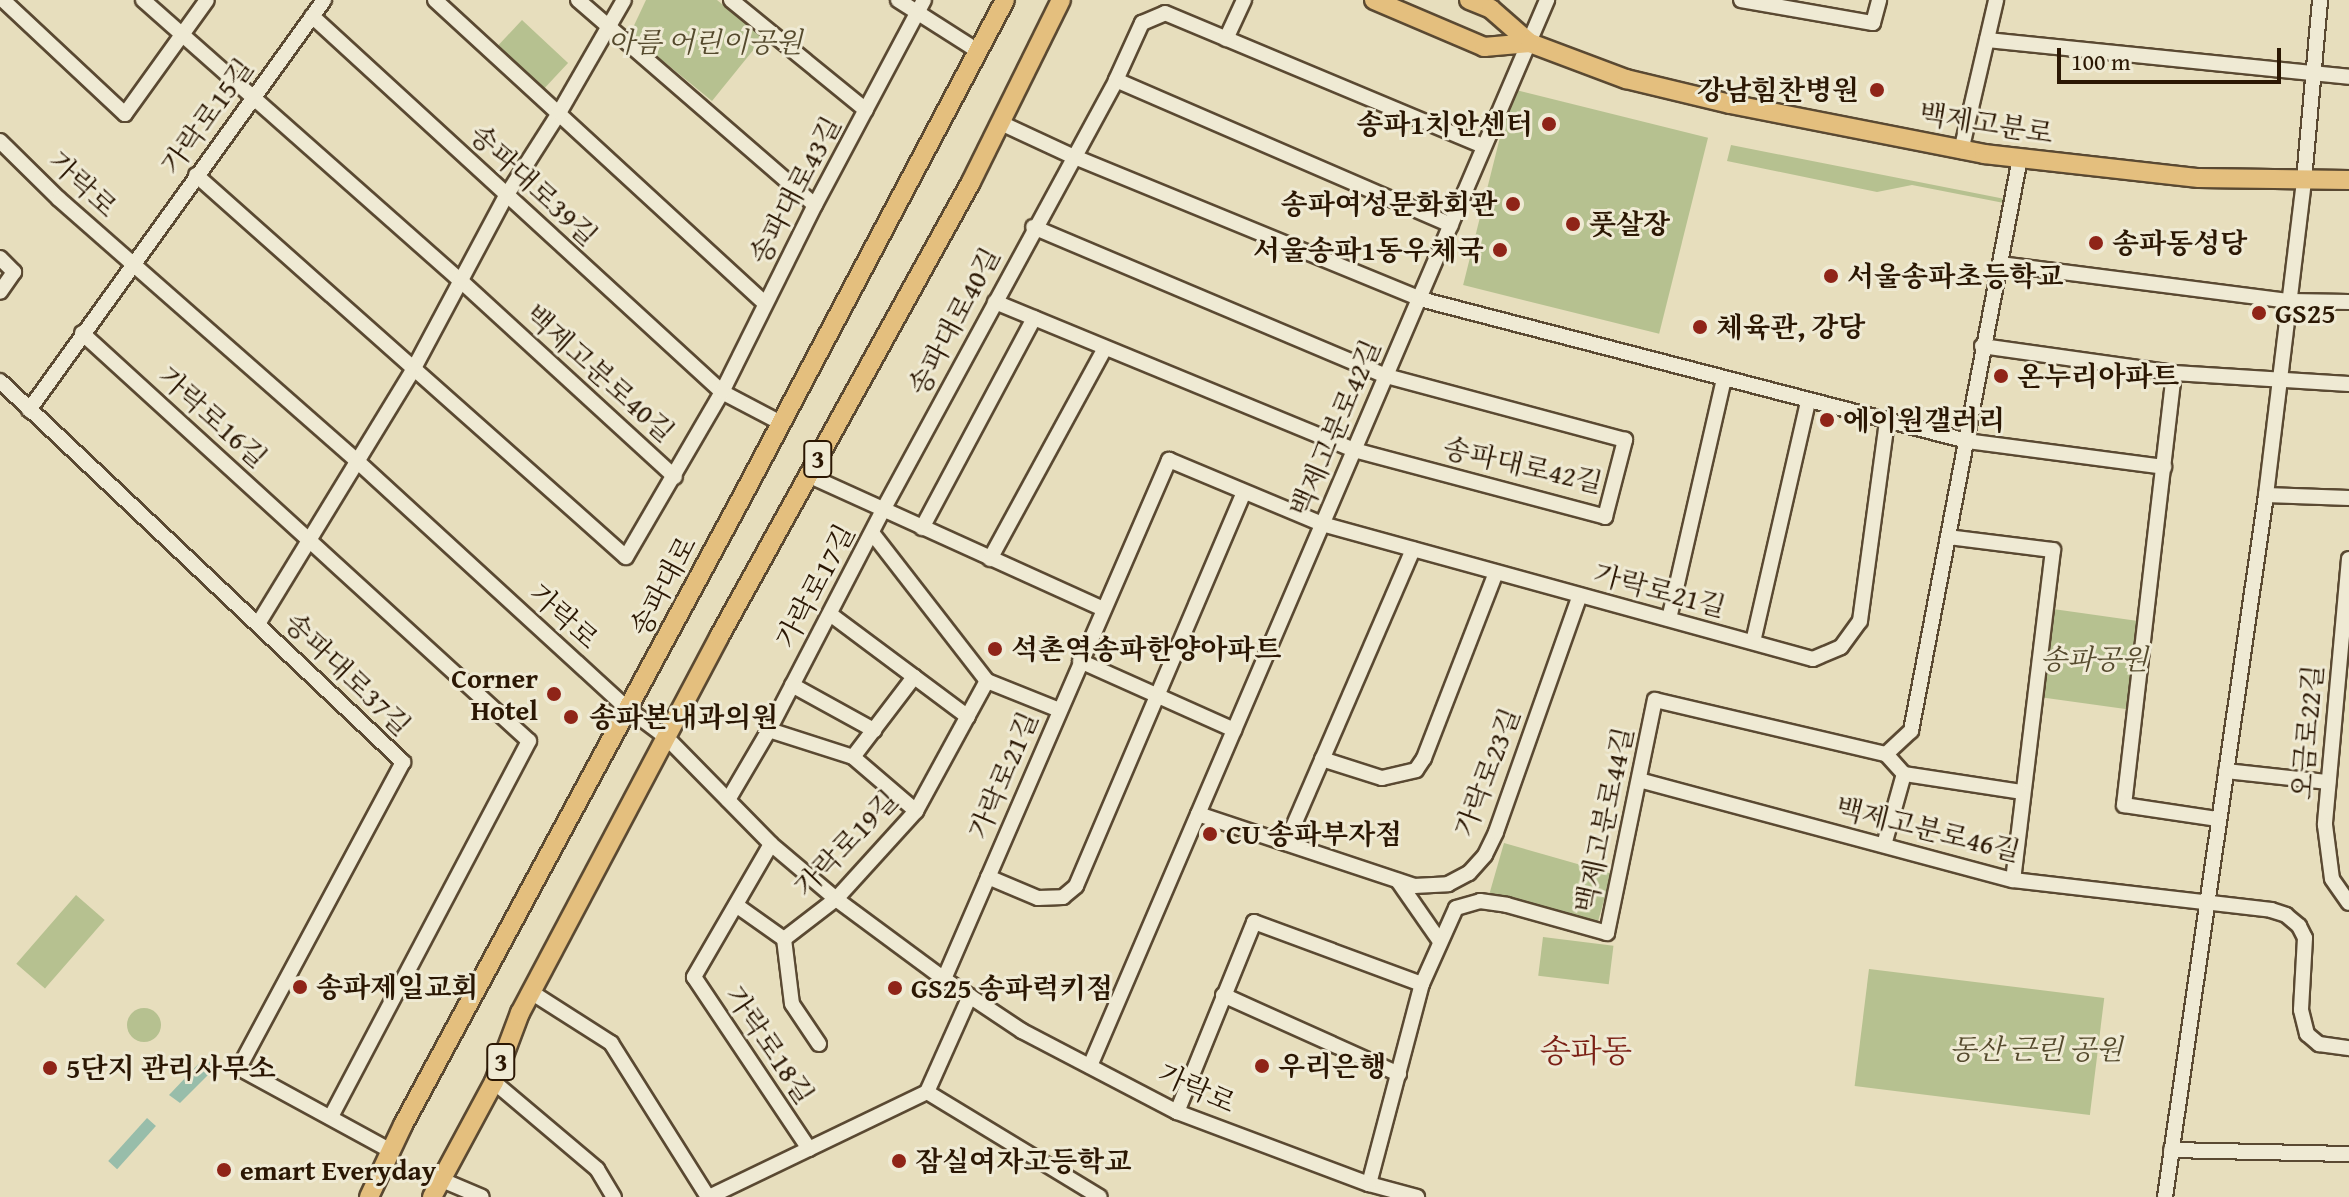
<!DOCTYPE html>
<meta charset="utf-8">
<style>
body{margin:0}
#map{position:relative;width:2349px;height:1197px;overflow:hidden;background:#e7debd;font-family:"Gentium Book Plus","Noto Serif KR",serif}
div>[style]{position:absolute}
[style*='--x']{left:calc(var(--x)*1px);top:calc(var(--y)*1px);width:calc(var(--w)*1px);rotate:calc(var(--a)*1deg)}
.green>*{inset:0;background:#b6c190;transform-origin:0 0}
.round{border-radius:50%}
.water>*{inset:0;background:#98bdaa;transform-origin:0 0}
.roads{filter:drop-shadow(2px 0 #5a4932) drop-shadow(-2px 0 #5a4932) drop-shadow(0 2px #5a4932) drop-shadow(0 -2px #5a4932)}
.minor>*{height:14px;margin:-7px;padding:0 7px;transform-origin:7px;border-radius:7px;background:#efead4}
.major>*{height:18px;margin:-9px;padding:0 9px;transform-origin:9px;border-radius:9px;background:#e4bf7e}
.dots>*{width:22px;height:22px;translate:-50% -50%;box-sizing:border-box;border:4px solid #efead4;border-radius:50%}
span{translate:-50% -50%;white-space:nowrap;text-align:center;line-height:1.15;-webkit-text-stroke:6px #efead4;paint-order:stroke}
.shield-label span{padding:2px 6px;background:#efead4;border:2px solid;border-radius:6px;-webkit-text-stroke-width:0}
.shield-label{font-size:26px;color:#2b1703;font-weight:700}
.park-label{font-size:28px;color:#554a2d;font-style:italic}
.poi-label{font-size:28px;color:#2b1703;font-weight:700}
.right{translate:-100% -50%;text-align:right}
.left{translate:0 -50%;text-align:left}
.street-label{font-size:28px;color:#2b1703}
.quarter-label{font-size:32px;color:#7a1f14}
.scale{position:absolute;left:2057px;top:48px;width:224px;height:36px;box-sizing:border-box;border:4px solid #2b1703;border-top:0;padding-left:10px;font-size:24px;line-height:28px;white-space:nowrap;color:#2b1703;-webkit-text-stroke:6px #efead4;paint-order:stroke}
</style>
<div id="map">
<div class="green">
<div style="clip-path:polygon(646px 0,717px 0,763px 38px,712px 101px,630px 34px)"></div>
<div style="left:522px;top:20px;width:63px;height:35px;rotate:43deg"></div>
<div style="left:1512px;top:89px;width:202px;height:202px;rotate:14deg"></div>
<div style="clip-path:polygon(1731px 145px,2005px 199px,2004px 203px,1912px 185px,1877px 192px,1727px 161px)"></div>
<div style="left:2046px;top:608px;width:100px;height:89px;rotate:8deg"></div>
<div style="left:1504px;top:843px;width:112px;height:55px;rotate:16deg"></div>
<div style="left:76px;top:895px;width:38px;height:91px;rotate:41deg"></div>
<div style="left:1543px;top:937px;width:71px;height:39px;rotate:7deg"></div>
<div style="left:1869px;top:969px;width:237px;height:118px;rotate:7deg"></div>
<div class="round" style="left:127px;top:1008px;width:34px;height:34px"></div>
</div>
<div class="water">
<div style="clip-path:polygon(206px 1056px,214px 1069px,180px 1103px,169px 1095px)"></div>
<div style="left:147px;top:1118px;width:12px;height:58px;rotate:42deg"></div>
</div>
<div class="roads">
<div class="minor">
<div style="--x:3;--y:0;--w:167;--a:43.1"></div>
<div style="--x:125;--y:114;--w:140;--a:-54.3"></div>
<div style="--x:143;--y:0;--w:424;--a:41.5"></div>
<div style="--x:461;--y:281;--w:290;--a:42.5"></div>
<div style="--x:435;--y:0;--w:448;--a:42.6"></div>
<div style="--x:578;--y:0;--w:313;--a:40.9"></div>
<div style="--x:731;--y:0;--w:174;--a:39.2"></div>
<div style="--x:898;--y:0;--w:95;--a:32.5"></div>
<div style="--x:1741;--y:0;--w:134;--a:9.9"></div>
<div style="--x:1873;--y:23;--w:24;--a:-75"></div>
<div style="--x:312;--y:16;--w:556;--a:42.52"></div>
<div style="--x:722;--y:392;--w:67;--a:27.7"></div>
<div style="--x:1226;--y:39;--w:43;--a:-65.2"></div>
<div style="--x:1987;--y:40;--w:364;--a:5.8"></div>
<div style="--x:1116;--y:80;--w:365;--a:23.4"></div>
<div style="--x:1001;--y:123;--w:78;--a:24.9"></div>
<div style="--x:1072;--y:156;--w:376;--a:22.3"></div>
<div style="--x:1420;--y:299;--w:565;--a:14.55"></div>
<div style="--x:1967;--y:441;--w:199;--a:7.5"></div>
<div style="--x:0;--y:141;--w:83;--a:44.5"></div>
<div style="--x:59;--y:199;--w:397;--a:41.3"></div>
<div style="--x:357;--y:461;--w:366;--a:42.5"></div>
<div style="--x:627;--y:708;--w:50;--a:36.9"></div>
<div style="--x:667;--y:738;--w:148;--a:45.5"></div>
<div style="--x:771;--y:844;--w:85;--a:40.2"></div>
<div style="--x:836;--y:899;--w:134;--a:36.5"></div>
<div style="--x:944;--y:979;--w:94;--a:33.7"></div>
<div style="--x:1022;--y:1031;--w:175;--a:27.6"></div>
<div style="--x:1177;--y:1112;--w:205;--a:20.6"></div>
<div style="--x:1369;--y:1184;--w:50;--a:15.2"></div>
<div style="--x:1961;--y:151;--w:155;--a:-76.9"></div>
<div style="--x:196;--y:175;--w:575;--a:41.62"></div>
<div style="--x:626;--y:557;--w:191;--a:-59.8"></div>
<div style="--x:722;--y:392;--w:209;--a:-63.6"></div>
<div style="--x:815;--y:205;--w:232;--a:-62"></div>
<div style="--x:0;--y:258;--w:20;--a:45"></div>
<div style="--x:14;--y:272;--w:24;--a:125"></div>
<div style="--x:2000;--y:264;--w:292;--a:7.3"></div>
<div style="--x:2290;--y:301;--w:59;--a:1"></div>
<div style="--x:995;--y:302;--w:388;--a:22.4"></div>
<div style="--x:1354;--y:450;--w:260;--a:14.9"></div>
<div style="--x:1605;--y:517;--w:80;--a:-75.4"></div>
<div style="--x:1625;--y:440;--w:247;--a:-165"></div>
<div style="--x:1386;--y:376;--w:383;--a:-157.1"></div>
<div style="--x:82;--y:333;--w:605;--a:42.39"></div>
<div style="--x:529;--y:741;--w:425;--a:117.8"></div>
<div style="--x:1982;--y:346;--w:194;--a:8"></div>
<div style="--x:2174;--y:373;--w:175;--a:3.6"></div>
<div style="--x:2174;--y:373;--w:435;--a:96.6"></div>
<div style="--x:2124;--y:805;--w:95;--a:8.5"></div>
<div style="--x:0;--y:381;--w:555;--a:43.39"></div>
<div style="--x:403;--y:762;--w:347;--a:118.2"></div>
<div style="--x:239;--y:1068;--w:173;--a:28.6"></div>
<div style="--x:29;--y:410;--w:505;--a:-54.26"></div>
<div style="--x:810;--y:476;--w:322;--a:24.4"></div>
<div style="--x:2266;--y:495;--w:83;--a:2.1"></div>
<div style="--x:922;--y:528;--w:238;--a:-61.9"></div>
<div style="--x:873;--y:534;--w:186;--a:52.2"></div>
<div style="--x:987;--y:681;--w:78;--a:21.9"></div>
<div style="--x:1948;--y:537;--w:106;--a:7.1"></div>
<div style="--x:2053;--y:550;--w:332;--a:96.9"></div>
<div style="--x:990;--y:559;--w:240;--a:-61.4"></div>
<div style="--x:2349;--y:559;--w:267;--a:95.2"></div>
<div style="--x:2325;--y:825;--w:54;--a:82.6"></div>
<div style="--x:2332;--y:879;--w:29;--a:55"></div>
<div style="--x:830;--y:614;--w:172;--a:36.7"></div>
<div style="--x:1669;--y:619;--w:246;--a:-77.1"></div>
<div style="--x:258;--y:624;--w:298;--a:-58.6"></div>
<div style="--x:413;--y:370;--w:197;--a:-61.9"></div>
<div style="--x:506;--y:196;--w:98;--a:-57.4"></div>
<div style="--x:559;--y:113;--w:130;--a:-60.1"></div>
<div style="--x:1753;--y:642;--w:246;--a:-77.1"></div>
<div style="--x:1080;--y:661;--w:169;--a:24.1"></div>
<div style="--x:792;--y:685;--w:94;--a:28.8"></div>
<div style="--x:769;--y:730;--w:88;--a:17.8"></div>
<div style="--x:853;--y:757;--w:83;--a:40.6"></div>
<div style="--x:1886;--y:754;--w:34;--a:-43"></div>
<div style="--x:1911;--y:731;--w:583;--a:-79.23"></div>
<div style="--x:853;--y:757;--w:101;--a:-52.7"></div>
<div style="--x:1322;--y:759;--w:63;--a:17.6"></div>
<div style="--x:1382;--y:778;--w:35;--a:-13"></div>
<div style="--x:1416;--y:770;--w:14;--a:-56"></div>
<div style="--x:1424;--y:758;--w:199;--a:-68.8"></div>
<div style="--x:2226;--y:771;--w:103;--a:6.2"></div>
<div style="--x:1639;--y:780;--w:387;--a:15"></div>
<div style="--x:2013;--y:880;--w:260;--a:6.6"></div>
<div style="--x:2271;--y:910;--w:16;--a:18"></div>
<div style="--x:2286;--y:915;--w:17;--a:40"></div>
<div style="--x:2299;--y:926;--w:13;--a:63"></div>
<div style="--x:2305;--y:938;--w:72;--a:93.2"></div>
<div style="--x:2301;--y:1010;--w:25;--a:76"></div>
<div style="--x:2307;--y:1034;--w:16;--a:40"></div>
<div style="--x:2319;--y:1044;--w:30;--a:8"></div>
<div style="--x:728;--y:800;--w:81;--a:-59.6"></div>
<div style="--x:769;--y:730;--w:248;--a:-62.6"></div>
<div style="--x:883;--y:510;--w:489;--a:-61.5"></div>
<div style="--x:1116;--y:80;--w:63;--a:-65.5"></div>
<div style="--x:1142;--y:23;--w:25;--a:-23"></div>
<div style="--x:1165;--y:13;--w:345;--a:22.7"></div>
<div style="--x:1198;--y:814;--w:228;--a:18.4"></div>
<div style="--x:1414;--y:886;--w:34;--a:-3"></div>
<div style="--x:1448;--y:884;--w:24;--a:-28"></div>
<div style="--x:1469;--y:873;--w:24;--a:-48"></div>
<div style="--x:1485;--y:855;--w:25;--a:-64"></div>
<div style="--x:1496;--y:832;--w:251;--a:-70.5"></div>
<div style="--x:1286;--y:843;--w:320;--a:-66.6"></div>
<div style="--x:771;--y:844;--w:154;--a:120.1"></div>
<div style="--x:694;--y:977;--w:207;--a:56.2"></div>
<div style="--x:1884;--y:845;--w:74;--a:-74.3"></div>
<div style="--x:988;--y:877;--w:54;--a:22.8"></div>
<div style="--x:1038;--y:898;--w:25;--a:-2"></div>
<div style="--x:1063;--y:897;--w:17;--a:-40"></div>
<div style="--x:1076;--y:886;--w:428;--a:-66.9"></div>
<div style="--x:1398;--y:881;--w:72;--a:55.2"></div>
<div style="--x:736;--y:905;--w:59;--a:35.3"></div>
<div style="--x:944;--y:979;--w:566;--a:-66.56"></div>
<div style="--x:1169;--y:460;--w:166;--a:22.7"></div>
<div style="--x:1322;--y:524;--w:509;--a:15.37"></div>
<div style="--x:1813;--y:659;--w:30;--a:-23"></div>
<div style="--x:1841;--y:647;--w:32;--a:-54"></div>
<div style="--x:1860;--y:621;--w:201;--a:-82.3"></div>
<div style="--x:531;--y:992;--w:95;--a:32.5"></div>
<div style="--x:611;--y:1043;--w:182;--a:57.8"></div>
<div style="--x:1223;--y:995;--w:193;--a:24.2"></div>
<div style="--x:819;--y:1044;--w:48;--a:-124"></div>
<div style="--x:792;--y:1004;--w:65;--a:-97"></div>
<div style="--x:784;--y:939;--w:66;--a:-37.6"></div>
<div style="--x:836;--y:899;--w:119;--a:-47.7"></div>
<div style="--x:916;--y:811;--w:148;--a:-61.4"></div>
<div style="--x:1090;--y:1066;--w:1160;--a:-66.79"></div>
<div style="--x:494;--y:1082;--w:135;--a:40.2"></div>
<div style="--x:597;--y:1169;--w:33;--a:59"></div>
<div style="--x:927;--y:1092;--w:202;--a:31.3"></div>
<div style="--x:927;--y:1092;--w:105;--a:-65.9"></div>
<div style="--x:1177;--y:1112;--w:205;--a:-67.9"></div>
<div style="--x:1254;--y:922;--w:179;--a:20.3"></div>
<div style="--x:2171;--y:1150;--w:178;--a:1.3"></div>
<div style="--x:442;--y:1180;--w:43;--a:23"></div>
<div style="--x:1369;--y:1184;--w:207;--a:-75.2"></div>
<div style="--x:1422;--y:984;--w:83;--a:-65.9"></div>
<div style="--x:1456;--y:908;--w:25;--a:-16"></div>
<div style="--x:1480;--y:901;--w:27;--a:8"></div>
<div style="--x:1507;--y:905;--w:104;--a:15.6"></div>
<div style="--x:1607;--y:933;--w:238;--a:-78.4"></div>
<div style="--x:1655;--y:700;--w:237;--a:13.2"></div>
<div style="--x:1886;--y:754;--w:27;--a:48"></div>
<div style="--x:1904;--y:774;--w:118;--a:8.7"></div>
<div style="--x:709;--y:1197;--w:242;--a:-25.7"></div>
<div style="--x:2165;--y:1197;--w:709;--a:-81.81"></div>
<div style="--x:2266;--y:495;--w:317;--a:-83.1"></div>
<div style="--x:2304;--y:180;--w:181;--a:-84.9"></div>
</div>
<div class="major">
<div style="--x:1374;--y:0;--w:120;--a:23.1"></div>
<div style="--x:1484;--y:47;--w:46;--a:-5"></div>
<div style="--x:1469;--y:0;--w:24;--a:22"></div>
<div style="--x:1491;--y:9;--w:52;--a:41.1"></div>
<div style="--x:1530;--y:43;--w:103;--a:20.6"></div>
<div style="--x:1626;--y:79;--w:107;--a:13.5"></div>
<div style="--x:1730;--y:104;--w:259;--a:11.1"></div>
<div style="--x:1984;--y:154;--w:216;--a:6.4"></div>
<div style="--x:2199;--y:178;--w:150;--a:0.8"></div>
<div style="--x:369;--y:1197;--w:80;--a:-64.7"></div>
<div style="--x:403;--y:1125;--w:714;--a:-61.64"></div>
<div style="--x:742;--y:497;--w:562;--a:-62.11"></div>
<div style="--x:432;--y:1197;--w:131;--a:-61.7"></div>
<div style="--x:494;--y:1082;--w:74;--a:-69.4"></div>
<div style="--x:520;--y:1013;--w:425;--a:-62.1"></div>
<div style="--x:719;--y:637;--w:520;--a:-61.02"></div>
<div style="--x:971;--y:182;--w:203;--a:-63.7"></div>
</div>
</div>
<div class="dots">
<div style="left:1877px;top:90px;background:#8f2418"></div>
<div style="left:1549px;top:124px;background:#8f2418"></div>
<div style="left:1513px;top:204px;background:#8f2418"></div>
<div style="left:1573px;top:224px;background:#8f2418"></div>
<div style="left:2096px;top:243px;background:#8f2418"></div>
<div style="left:1500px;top:250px;background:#8f2418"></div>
<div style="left:1831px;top:276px;background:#8f2418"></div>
<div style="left:2259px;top:313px;background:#8f2418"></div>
<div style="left:1700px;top:327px;background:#8f2418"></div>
<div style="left:2001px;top:376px;background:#8f2418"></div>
<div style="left:1827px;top:420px;background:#8f2418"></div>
<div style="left:995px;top:649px;background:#8f2418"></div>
<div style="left:554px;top:694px;background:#8f2418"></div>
<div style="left:571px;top:717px;background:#8f2418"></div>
<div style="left:1210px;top:834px;background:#8f2418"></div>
<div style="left:300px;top:987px;background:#8f2418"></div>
<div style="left:895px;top:988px;background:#8f2418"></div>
<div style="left:1262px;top:1066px;background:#8f2418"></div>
<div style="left:50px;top:1068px;background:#8f2418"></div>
<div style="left:899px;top:1161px;background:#8f2418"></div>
<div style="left:224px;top:1170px;background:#8f2418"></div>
</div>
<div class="shield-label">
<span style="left:818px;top:459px">3</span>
<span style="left:501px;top:1062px">3</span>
</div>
<div class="park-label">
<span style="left:705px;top:42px">아름 어린이공원</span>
<span style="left:2094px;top:659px">송파공원</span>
<span style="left:2036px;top:1049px">동산 근린 공원</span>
</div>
<div class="poi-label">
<span class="right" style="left:1859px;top:90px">강남힘찬병원</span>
<span class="right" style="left:1533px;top:124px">송파1치안센터</span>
<span class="right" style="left:1497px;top:204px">송파여성문화회관</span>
<span class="left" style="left:1589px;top:224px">풋살장</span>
<span class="left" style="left:2112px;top:243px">송파동성당</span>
<span class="right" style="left:1484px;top:250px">서울송파1동우체국</span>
<span class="left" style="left:1847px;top:276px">서울송파초등학교</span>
<span class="left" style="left:2275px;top:313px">GS25</span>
<span class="left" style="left:1716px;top:327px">체육관, 강당</span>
<span class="left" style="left:2017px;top:376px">온누리아파트</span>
<span class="left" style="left:1843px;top:420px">에이원갤러리</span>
<span class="left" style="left:1011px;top:649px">석촌역송파한양아파트</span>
<span class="right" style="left:538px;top:694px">Corner<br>Hotel</span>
<span class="left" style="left:589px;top:717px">송파본내과의원</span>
<span class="left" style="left:1226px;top:834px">CU 송파부자점</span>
<span class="left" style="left:316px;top:987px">송파제일교회</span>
<span class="left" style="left:911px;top:988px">GS25 송파럭키점</span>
<span class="left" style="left:1278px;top:1066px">우리은행</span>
<span class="left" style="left:66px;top:1068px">5단지 관리사무소</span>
<span class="left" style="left:915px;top:1161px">잠실여자고등학교</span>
<span class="left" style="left:240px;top:1170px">emart Everyday</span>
</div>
<div class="street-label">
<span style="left:207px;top:116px;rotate:-54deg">가락로15길</span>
<span style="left:1986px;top:123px;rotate:9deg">백제고분로</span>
<span style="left:83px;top:184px;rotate:43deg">가락로</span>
<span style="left:534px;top:185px;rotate:43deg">송파대로39길</span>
<span style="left:795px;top:190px;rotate:-62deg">송파대로43길</span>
<span style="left:954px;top:321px;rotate:-62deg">송파대로40길</span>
<span style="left:600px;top:373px;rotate:42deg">백제고분로40길</span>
<span style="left:213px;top:417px;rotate:42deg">가락로16길</span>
<span style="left:1335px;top:428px;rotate:-67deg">백제고분로42길</span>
<span style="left:1523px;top:465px;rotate:13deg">송파대로42길</span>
<span style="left:663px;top:586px;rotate:-62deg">송파대로</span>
<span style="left:815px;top:586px;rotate:-62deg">가락로17길</span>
<span style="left:1660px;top:590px;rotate:15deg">가락로21길</span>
<span style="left:564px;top:616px;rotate:42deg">가락로</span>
<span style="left:348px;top:674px;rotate:44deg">송파대로37길</span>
<span style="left:2307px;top:732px;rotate:-85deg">오금로22길</span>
<span style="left:1487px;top:772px;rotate:-69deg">가락로23길</span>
<span style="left:1003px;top:775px;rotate:-67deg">가락로21길</span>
<span style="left:1604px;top:820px;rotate:-78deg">백제고분로44길</span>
<span style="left:1928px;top:829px;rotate:14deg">백제고분로46길</span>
<span style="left:846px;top:843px;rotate:-46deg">가락로19길</span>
<span style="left:770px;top:1045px;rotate:56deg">가락로18길</span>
<span style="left:1197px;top:1088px;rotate:24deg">가락로</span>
</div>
<div class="quarter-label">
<span style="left:1586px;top:1051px">송파동</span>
</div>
<div class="scale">100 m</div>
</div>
